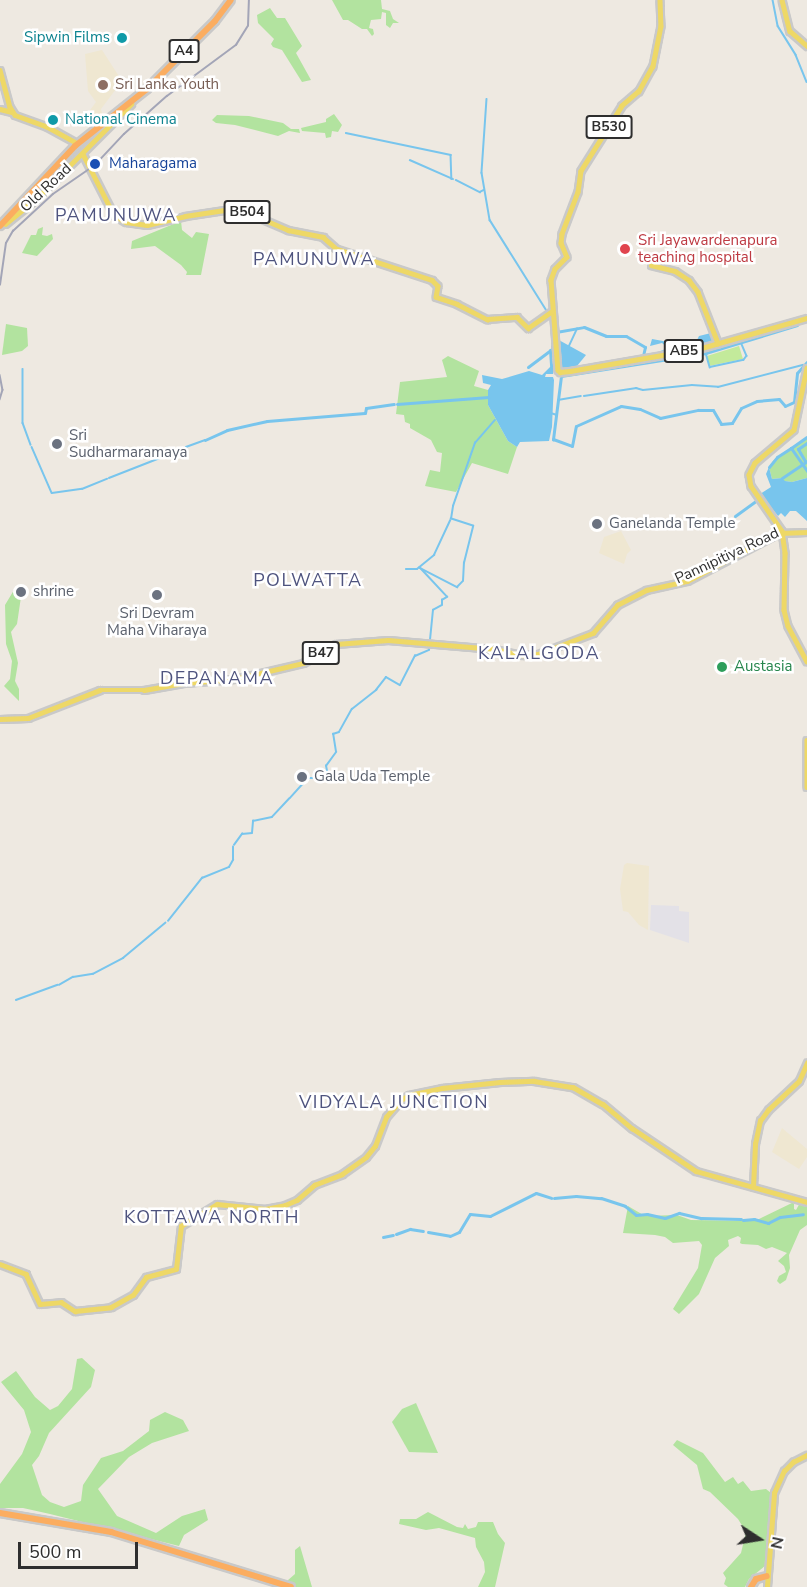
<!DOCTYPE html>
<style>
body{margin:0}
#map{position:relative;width:807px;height:1587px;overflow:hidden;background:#eee9e1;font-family:"Nunito Sans",sans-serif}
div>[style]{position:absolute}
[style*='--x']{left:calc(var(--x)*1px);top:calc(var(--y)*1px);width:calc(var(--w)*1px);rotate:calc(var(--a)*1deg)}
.industrial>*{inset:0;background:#e3e1e7}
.education>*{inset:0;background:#efe7d1}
.green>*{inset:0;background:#b2e39f}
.pitch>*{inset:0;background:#c3ea9b}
.water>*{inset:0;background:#78c5ed}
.stream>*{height:1.5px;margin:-0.75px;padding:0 0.75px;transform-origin:0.75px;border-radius:0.75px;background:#78c5ed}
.canal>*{height:3px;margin:-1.5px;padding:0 1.5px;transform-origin:1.5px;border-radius:1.5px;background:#78c5ed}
.roads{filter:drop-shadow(2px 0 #c9c9c9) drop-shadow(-2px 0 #c9c9c9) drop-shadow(0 2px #c9c9c9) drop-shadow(0 -2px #c9c9c9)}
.major>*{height:4.5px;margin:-2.25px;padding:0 2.25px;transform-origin:2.25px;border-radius:2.25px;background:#eed866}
.highway>*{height:6px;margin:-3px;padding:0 3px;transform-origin:3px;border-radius:3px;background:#fbad60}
.rail>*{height:1.5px;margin:-0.75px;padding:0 0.75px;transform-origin:0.75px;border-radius:0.75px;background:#a3a5b7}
.dots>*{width:16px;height:16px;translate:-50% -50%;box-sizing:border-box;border:3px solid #fff;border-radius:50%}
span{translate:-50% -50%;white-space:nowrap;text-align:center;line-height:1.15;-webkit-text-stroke:5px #fff;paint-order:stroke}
.shield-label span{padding:2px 4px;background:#fff;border:2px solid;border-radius:4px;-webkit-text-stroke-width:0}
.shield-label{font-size:14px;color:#2e2e2e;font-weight:700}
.culture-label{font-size:15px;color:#0d838f}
.right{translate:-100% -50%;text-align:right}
.left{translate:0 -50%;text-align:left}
.education-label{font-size:15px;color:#785e54}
.transit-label{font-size:15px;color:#164399}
.street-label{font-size:15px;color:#2e2e2e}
.health-label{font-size:15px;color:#be3a42}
.worship-label{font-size:15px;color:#5b616d}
.leisure-label{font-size:15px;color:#27864d}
.quarter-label{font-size:18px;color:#4e537e;letter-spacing:1.5px}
.north{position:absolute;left:729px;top:1509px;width:60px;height:60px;-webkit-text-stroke:4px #fff;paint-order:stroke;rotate:102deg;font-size:16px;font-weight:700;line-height:24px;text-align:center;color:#2e2e2e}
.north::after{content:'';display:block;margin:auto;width:21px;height:27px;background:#2e2e2e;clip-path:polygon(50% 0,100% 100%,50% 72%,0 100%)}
.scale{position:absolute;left:18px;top:1542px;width:120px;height:27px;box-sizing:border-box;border:3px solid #2e2e2e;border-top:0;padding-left:8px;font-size:18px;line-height:21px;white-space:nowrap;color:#2e2e2e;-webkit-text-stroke:4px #fff;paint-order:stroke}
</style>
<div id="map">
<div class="industrial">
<div style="clip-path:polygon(651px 905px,679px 906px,679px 911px,689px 912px,689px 943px,650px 930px)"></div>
</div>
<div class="education">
<div style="clip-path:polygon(102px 50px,122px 81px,101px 109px,103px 119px,92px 127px,85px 117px,96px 102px,88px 91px,85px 54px)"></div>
<div style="clip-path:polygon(621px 531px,631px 550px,627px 554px,624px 564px,599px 553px,604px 537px)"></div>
<div style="clip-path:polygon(627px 863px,649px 866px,648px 930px,639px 925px,628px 912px,623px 911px,620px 889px,624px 865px)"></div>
<div style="clip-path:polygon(782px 1128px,807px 1149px,807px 1157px,799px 1169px,772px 1152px)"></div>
</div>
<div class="green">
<div style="clip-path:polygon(332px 0,381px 0,382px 9px,390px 11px,393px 19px,399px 23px,393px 23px,390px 28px,386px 25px,386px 13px,382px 12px,381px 19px,371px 20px,369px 28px,373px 29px,374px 34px,372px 36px,367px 29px,362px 29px,348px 20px,343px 20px)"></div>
<div style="clip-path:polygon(270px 8px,277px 18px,285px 18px,302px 46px,296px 53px,311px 80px,302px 82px,282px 50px,273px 47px,271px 44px,274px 39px,258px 23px,257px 15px)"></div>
<div style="clip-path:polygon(334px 114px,342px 125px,338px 132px,332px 131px,331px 137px,326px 138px,325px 133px,302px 131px,301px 128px,326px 122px,326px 119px)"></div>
<div style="clip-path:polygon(217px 115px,249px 116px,283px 123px,291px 129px,299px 129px,300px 133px,289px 131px,278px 136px,235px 125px,216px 123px,212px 120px)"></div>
<div style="clip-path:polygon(181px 221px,182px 230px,192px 238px,196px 232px,209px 234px,201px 275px,186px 275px,187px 272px,181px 265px,155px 246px,131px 249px,132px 241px)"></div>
<div style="clip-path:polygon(43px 227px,42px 235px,47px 236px,52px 234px,53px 239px,37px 256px,22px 253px,31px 235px,36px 235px,38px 229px)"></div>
<div style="clip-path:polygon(6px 324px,27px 328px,28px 346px,22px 351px,2px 355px)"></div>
<div style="clip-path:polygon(448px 356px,479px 371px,474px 386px,488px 390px,488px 405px,508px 441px,517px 447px,508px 474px,472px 463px,456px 492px,425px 486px,430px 470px,440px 472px,442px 453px,437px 452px,431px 440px,410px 428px,410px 424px,405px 422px,404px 415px,396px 414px,400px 382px,447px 377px,442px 360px)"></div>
<div style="clip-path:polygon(807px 437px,807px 478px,792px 482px,784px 481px,782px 478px,772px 479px,769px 467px,773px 461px)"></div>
<div style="clip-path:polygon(14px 590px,20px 591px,21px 597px,17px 624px,11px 632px,18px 663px,15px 681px,19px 689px,19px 701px,4px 686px,10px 679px,12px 661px,6px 644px,5px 605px)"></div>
<div style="clip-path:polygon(801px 1201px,807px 1203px,807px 1225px,800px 1230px,789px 1255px,790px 1268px,786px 1280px,780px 1284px,777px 1281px,779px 1276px,786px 1272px,784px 1266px,778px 1261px,787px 1253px,772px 1247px,766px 1249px,758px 1245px,742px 1244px,740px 1243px,741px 1238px,738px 1236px,728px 1240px,729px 1246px,715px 1258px,699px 1294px,679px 1314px,673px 1309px,698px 1268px,702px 1245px,699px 1241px,673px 1243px,665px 1237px,655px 1235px,623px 1233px,628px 1206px,645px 1216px,677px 1215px,691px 1220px,755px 1221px,794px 1202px,794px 1209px,796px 1210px)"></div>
<div style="clip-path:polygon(82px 1358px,95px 1370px,91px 1387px,49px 1433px,39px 1456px,32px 1465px,42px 1495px,50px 1502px,64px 1507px,81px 1501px,83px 1485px,101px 1458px,123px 1451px,149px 1431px,150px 1420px,165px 1412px,183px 1420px,189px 1431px,152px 1443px,129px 1457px,98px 1489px,117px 1516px,156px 1533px,182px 1516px,205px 1509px,208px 1520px,184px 1535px,179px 1546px,50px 1514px,23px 1508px,0 1508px,0 1484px,22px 1454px,31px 1432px,24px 1410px,1px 1382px,16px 1371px,35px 1397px,50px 1410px,58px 1406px,72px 1389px,77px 1359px)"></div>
<div style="clip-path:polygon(416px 1403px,438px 1453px,409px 1452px,392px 1422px,402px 1409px)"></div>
<div style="clip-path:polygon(677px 1440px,703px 1453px,725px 1482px,733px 1477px,738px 1484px,743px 1481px,751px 1491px,766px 1489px,771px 1493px,766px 1565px,749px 1579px,745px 1587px,728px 1587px,724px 1584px,726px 1578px,723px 1573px,741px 1553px,746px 1532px,738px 1519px,710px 1492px,703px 1489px,697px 1465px,673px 1445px)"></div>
<div style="clip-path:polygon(428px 1512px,457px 1527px,463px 1528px,465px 1524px,468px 1529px,476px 1527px,478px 1522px,493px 1522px,498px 1534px,505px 1543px,495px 1587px,478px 1587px,485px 1572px,484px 1562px,476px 1547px,475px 1538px,439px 1528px,426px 1530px,399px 1524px,400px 1519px,416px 1519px)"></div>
<div style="clip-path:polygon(300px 1546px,312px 1587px,280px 1587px,295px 1574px,295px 1550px)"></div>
</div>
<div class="pitch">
<div style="clip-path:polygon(739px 346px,743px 359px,709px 366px,707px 356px)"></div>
</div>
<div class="water">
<div style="clip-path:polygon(711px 333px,714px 342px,648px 356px,668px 348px,662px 343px,650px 346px,652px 339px,685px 345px,696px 342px,699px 336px)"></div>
<div style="clip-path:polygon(557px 339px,586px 355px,577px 366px,559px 369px)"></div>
<div style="clip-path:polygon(551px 366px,554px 368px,553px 374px,546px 374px,545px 377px,553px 377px,554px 380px,552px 427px,549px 441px,520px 442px,517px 447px,508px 441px,488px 405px,488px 390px,491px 385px,483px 383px,482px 375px,502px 379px,529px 371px,542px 375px)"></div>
<div style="clip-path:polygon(769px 467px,772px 479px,782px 478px,785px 481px,792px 482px,807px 478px,807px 521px,796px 511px,790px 511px,785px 517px,781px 513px,778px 516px,760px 494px,771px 487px,766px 474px)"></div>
</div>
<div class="stream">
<div style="--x:773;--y:0;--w:26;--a:79"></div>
<div style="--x:778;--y:26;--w:34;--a:58"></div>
<div style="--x:796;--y:55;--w:29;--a:68"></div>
<div style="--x:487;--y:99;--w:74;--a:93.9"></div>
<div style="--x:482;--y:173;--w:48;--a:80.3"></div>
<div style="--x:490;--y:220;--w:107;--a:57.9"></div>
<div style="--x:346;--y:133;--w:107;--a:11.8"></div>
<div style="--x:451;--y:155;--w:24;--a:88"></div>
<div style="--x:410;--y:160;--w:47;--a:23.8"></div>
<div style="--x:456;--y:180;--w:27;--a:27"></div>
<div style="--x:480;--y:192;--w:4;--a:-27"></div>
<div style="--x:741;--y:342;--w:15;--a:67"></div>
<div style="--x:747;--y:356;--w:5;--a:127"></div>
<div style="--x:569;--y:346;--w:19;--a:-65"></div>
<div style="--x:706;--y:353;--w:15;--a:74"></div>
<div style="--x:710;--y:367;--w:34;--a:-12"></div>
<div style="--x:23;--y:369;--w:54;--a:90"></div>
<div style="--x:23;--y:423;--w:23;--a:70"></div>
<div style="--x:584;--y:396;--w:53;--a:-8.7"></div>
<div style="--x:636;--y:388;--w:7;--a:16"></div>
<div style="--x:643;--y:390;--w:49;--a:-5.8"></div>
<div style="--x:692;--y:385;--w:26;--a:4"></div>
<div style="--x:718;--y:387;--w:88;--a:-14.5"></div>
<div style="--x:558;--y:400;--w:23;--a:-10"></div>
<div style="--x:551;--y:413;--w:6;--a:18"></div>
<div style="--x:32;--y:447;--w:50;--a:66.5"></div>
<div style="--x:52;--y:493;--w:30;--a:-8"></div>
<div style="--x:82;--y:489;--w:27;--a:-22"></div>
<div style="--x:186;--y:447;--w:20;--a:-20"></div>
<div style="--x:109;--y:478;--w:79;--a:-21.4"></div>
<div style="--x:406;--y:569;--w:11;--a:0"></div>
<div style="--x:417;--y:569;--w:22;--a:-39"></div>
<div style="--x:434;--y:555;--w:38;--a:-65"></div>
<div style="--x:290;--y:798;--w:27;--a:-48"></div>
<div style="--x:308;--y:778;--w:11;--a:0"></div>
<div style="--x:319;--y:778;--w:6;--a:-81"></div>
<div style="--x:320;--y:772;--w:7;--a:-8"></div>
<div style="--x:327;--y:771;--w:5;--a:-101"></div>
<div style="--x:326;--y:766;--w:17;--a:-54"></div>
<div style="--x:336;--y:752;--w:18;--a:-99"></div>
<div style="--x:333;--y:734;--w:6;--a:-18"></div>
<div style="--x:339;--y:732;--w:26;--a:-61"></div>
<div style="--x:352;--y:709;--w:31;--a:-38"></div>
<div style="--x:376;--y:690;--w:16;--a:-52"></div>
<div style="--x:386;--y:677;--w:16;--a:30"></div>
<div style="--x:400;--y:685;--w:33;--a:-63"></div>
<div style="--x:415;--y:656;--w:15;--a:-23"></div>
<div style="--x:429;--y:650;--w:40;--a:-84.3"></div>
<div style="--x:433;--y:610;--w:10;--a:-29"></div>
<div style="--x:442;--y:605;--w:5;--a:-90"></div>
<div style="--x:442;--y:600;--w:6;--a:-31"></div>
<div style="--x:447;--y:597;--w:40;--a:-133"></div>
<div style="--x:420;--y:568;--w:42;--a:27.2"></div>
<div style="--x:457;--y:587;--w:8;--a:-45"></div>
<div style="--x:463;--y:581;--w:18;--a:-87"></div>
<div style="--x:464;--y:563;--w:38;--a:-76"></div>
<div style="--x:473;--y:526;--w:23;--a:-162"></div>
<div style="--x:451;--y:519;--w:13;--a:-81"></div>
<div style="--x:453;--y:506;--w:67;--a:-70.8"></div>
<div style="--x:475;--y:443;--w:30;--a:-49"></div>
<div style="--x:234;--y:845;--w:14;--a:-54"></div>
<div style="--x:242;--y:834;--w:10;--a:-6"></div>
<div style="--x:252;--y:833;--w:12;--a:-85"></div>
<div style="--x:253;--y:821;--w:19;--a:-12"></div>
<div style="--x:272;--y:817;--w:25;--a:-47"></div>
<div style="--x:168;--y:921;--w:55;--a:-51.7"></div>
<div style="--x:202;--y:878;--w:29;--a:-22"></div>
<div style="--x:229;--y:867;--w:8;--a:-60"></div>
<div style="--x:233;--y:860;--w:13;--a:-90"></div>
<div style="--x:59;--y:985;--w:16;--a:-30"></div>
<div style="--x:73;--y:977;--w:20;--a:-9"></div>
<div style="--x:93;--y:974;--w:34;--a:-28"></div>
<div style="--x:123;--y:958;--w:55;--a:-39.8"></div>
<div style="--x:16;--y:1000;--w:44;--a:-20.1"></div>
</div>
<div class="canal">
<div style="--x:797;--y:325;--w:95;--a:162.9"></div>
<div style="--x:706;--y:353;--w:147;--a:171"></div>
<div style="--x:561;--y:376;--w:64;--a:97.2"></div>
<div style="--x:553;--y:439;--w:20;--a:20"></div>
<div style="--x:572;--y:446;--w:20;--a:-79"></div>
<div style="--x:576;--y:426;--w:49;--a:-24"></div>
<div style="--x:621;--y:406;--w:19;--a:9"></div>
<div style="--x:640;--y:409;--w:22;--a:24"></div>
<div style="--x:660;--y:418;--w:39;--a:-12"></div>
<div style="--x:698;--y:410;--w:15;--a:0"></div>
<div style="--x:713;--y:410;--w:16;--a:60"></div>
<div style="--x:721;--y:424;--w:11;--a:-5"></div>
<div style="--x:732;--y:423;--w:17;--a:-59"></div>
<div style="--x:741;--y:408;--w:17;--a:-24"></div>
<div style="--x:757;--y:401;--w:22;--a:-5"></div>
<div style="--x:779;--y:399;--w:9;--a:49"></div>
<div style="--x:785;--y:406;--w:10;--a:-24"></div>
<div style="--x:794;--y:402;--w:29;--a:-84"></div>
<div style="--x:797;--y:373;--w:15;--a:-48"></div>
<div style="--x:556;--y:332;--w:28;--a:-10"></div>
<div style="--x:584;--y:327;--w:24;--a:22"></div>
<div style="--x:606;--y:336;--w:20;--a:0"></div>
<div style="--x:626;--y:336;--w:22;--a:30"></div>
<div style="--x:645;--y:347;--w:9;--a:103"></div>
<div style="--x:643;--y:356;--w:6;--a:171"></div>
<div style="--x:550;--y:350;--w:16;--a:86"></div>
<div style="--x:528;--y:367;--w:30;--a:-37"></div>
<div style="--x:552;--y:349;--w:7;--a:-90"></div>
<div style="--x:397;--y:404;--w:92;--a:-4.4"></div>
<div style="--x:205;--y:440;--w:24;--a:-24"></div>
<div style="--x:227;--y:430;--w:41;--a:-12.7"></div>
<div style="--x:267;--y:421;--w:98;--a:-4.7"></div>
<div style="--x:365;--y:413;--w:5;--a:-79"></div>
<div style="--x:366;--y:408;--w:28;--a:-8"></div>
<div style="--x:791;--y:448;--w:19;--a:-35"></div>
<div style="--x:805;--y:461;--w:14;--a:-120"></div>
<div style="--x:798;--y:449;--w:11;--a:-34"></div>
<div style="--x:769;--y:467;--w:13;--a:-51"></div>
<div style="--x:777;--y:457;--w:17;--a:-33"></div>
<div style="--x:791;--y:448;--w:28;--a:55"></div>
<div style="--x:782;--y:478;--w:30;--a:-34"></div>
<div style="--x:735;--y:516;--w:29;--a:-36"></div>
<div style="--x:554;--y:1198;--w:22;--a:-5"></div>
<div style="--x:576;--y:1196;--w:25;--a:5"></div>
<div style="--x:601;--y:1198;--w:25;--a:18"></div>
<div style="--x:625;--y:1206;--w:14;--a:39"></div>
<div style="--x:636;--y:1215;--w:11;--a:-5"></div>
<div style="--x:647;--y:1214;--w:18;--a:13"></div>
<div style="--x:665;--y:1218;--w:15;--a:-20"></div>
<div style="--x:679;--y:1213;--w:23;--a:13"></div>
<div style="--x:701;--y:1218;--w:40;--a:1.4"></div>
<div style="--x:743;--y:1220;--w:11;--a:-5"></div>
<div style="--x:754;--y:1219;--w:15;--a:16"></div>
<div style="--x:768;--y:1223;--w:13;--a:-27"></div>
<div style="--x:780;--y:1217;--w:23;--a:-7"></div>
<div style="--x:428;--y:1232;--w:22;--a:10"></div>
<div style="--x:450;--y:1236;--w:10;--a:-24"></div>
<div style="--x:459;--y:1232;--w:21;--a:-59"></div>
<div style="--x:470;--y:1214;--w:20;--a:6"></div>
<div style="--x:490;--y:1216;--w:51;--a:-26.6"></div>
<div style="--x:536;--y:1193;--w:16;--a:18"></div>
<div style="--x:396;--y:1234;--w:15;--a:-20"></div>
<div style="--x:410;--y:1229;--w:13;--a:9"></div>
<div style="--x:383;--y:1237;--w:10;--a:-11"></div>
</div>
<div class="roads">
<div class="major">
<div style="--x:660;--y:0;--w:26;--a:88"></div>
<div style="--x:661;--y:26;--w:41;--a:101.3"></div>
<div style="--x:653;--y:66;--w:29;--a:119"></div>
<div style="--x:639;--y:91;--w:23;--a:139"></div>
<div style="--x:622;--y:106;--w:77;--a:122.2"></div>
<div style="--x:581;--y:171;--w:21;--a:98"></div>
<div style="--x:578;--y:192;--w:45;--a:110.9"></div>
<div style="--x:562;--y:234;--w:9;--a:96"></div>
<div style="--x:561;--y:243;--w:15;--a:67"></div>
<div style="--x:567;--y:257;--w:17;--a:135"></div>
<div style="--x:555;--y:269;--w:12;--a:110"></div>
<div style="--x:551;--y:280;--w:90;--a:85.6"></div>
<div style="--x:558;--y:370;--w:3;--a:45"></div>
<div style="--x:560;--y:372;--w:10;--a:-6"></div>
<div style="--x:570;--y:371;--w:130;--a:-9.8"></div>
<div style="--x:698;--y:349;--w:113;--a:-15.9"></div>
<div style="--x:782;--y:0;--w:32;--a:76"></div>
<div style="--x:790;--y:31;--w:23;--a:41"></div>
<div style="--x:0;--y:70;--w:38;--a:75"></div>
<div style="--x:10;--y:107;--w:9;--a:58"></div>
<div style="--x:15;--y:115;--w:33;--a:20"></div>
<div style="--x:46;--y:126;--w:35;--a:29"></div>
<div style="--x:0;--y:109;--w:12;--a:14"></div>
<div style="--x:83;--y:154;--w:68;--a:63.1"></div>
<div style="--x:114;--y:215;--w:14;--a:30"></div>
<div style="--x:126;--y:222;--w:21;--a:8"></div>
<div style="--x:147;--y:225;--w:39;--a:-13"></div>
<div style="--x:185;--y:216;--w:53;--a:-8.7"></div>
<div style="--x:237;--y:208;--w:56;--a:23.3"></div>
<div style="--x:288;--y:230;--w:36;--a:11"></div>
<div style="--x:323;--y:237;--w:18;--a:41"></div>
<div style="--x:337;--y:249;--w:100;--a:18.1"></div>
<div style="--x:432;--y:280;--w:8;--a:45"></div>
<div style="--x:438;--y:286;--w:11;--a:100"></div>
<div style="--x:436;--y:297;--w:22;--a:18"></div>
<div style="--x:457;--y:304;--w:34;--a:27"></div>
<div style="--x:487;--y:319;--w:30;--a:-4"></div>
<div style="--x:517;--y:317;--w:16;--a:45"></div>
<div style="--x:528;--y:328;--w:29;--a:-35"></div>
<div style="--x:5;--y:224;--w:38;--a:-39"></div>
<div style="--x:35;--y:200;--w:136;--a:-45"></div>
<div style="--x:651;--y:265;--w:25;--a:14"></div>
<div style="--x:675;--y:271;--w:17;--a:33"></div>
<div style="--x:689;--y:280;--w:15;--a:53"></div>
<div style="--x:698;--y:292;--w:55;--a:68.6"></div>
<div style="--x:807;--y:368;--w:63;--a:101.8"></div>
<div style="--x:794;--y:430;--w:51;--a:139.8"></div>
<div style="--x:755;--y:463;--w:13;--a:117"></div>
<div style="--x:749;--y:475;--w:11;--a:80"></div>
<div style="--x:751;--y:486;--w:55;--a:55.4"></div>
<div style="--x:782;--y:531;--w:22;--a:82"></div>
<div style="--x:785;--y:553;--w:57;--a:91"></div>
<div style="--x:784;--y:610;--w:16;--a:76"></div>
<div style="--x:788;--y:626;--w:40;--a:62"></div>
<div style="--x:0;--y:719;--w:28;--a:-2"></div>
<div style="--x:28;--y:718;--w:77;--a:-21.3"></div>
<div style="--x:100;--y:690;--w:44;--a:0"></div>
<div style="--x:144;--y:690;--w:41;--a:-9.9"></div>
<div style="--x:184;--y:683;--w:51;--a:-4.5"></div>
<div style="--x:235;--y:679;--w:70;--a:-13.2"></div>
<div style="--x:303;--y:663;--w:38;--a:-30"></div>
<div style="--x:336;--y:644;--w:52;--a:-4.4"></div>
<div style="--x:388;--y:640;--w:106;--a:4.9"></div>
<div style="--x:494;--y:649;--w:30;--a:12"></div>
<div style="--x:523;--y:655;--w:15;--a:-4"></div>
<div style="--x:538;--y:654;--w:59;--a:-20.9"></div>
<div style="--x:593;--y:633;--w:37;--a:-49"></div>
<div style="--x:617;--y:605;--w:33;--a:-27"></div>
<div style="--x:646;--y:590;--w:42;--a:-12.4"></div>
<div style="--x:687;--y:581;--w:104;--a:-27.6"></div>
<div style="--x:779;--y:533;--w:28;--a:-2"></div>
<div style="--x:807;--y:740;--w:47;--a:90"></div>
<div style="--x:753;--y:1187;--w:43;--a:-87.3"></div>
<div style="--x:755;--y:1144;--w:24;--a:-78"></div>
<div style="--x:760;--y:1121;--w:14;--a:-54"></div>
<div style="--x:768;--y:1110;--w:42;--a:-43.1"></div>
<div style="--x:799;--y:1081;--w:20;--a:-66"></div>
<div style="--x:0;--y:1264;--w:28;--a:21"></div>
<div style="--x:26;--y:1274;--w:33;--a:65"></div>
<div style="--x:40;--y:1304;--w:21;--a:-5"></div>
<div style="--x:61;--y:1302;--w:17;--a:33"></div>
<div style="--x:75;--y:1311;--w:36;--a:-6"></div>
<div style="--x:111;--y:1307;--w:25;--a:-29"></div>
<div style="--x:133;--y:1295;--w:22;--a:-54"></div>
<div style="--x:146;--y:1277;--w:31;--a:-15"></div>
<div style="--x:176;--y:1269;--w:43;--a:-83.4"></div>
<div style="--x:181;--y:1226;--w:42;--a:-31.4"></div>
<div style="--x:217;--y:1204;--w:48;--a:5.9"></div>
<div style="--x:265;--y:1209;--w:20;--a:-11"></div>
<div style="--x:285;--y:1205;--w:13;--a:-23"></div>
<div style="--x:297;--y:1200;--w:23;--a:-41"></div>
<div style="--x:314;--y:1185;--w:30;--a:-21"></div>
<div style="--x:342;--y:1174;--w:29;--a:-35"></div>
<div style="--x:366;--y:1157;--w:14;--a:-51"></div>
<div style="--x:375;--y:1146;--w:31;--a:-69"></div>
<div style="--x:386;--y:1117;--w:23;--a:-49"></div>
<div style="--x:401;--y:1100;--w:9;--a:-32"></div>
<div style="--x:409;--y:1095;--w:34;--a:-12"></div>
<div style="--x:442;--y:1088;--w:58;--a:-5.9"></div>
<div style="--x:500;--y:1082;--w:34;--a:-2"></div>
<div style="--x:534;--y:1081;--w:39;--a:9"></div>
<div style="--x:573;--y:1087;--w:34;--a:30"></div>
<div style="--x:603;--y:1104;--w:38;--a:40"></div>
<div style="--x:632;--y:1128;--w:77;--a:33.9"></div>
<div style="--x:696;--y:1171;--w:115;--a:15.6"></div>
<div style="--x:767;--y:1587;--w:94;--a:-85.7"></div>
<div style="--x:774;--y:1493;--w:24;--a:-66"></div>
<div style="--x:784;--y:1471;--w:13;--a:-45"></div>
<div style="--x:793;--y:1462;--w:16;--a:-27"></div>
</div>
<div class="highway">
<div style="--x:0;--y:226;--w:110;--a:-46.8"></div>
<div style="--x:75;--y:146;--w:92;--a:-38.4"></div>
<div style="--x:147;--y:89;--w:96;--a:-45"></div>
<div style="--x:215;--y:21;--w:26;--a:-53"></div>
<div style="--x:0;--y:1513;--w:113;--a:9.7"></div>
<div style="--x:111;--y:1532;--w:188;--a:17"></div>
<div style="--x:751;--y:1587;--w:9;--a:-58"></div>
<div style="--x:756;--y:1579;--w:11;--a:-15"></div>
</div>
</div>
<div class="rail">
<div style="--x:0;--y:285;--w:42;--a:-81.9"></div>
<div style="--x:6;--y:243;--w:14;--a:-60"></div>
<div style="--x:13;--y:231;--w:54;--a:-42.8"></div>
<div style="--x:53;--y:194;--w:51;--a:-34.6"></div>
<div style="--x:95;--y:165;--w:42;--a:-46.9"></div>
<div style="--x:124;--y:134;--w:57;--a:-41.5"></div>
<div style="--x:167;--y:96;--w:86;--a:-36.5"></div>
<div style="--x:236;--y:45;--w:22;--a:-58"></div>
<div style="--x:248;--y:26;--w:26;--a:-88"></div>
<div style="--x:0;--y:375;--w:15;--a:79"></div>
<div style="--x:3;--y:390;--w:10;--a:107"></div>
</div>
<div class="dots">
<div style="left:122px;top:38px;background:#0f9aa8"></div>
<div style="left:103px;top:85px;background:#8d6e63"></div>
<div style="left:53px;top:120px;background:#0f9aa8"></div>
<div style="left:95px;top:164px;background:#1a4fb4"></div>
<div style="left:625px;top:249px;background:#e0444e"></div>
<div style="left:57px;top:444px;background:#6b7280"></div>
<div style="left:597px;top:524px;background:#6b7280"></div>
<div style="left:21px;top:592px;background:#6b7280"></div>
<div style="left:157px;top:595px;background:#6b7280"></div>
<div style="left:722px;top:667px;background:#2e9e5b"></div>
<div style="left:302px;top:777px;background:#6b7280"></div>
</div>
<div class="shield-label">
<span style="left:184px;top:51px">A4</span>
<span style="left:609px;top:127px">B530</span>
<span style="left:247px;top:212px">B504</span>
<span style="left:684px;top:351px">AB5</span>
<span style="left:321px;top:653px">B47</span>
</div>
<div class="culture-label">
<span class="right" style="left:110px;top:38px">Sipwin Films</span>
<span class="left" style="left:65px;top:120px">National Cinema</span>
</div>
<div class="education-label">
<span class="left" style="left:115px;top:85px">Sri Lanka Youth</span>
</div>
<div class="transit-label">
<span class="left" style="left:109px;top:164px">Maharagama</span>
</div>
<div class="street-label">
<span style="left:46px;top:188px;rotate:-43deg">Old Road</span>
<span style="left:727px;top:556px;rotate:-25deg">Pannipitiya Road</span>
</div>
<div class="health-label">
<span class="left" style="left:638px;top:249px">Sri Jayawardenapura<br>teaching hospital</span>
</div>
<div class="worship-label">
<span class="left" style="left:69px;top:444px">Sri<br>Sudharmaramaya</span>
<span class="left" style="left:609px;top:524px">Ganelanda Temple</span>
<span class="left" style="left:33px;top:592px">shrine</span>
<span style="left:157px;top:622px">Sri Devram<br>Maha Viharaya</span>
<span class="left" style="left:314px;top:777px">Gala Uda Temple</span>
</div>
<div class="leisure-label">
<span class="left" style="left:734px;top:667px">Austasia</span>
</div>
<div class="quarter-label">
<span style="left:116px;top:215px">PAMUNUWA</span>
<span style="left:314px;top:259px">PAMUNUWA</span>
<span style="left:308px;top:580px">POLWATTA</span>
<span style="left:539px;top:653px">KALALGODA</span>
<span style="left:217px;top:678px">DEPANAMA</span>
<span style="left:394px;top:1102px">VIDYALA JUNCTION</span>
<span style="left:212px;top:1217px">KOTTAWA NORTH</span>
</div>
<div class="north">N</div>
<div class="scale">500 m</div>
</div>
